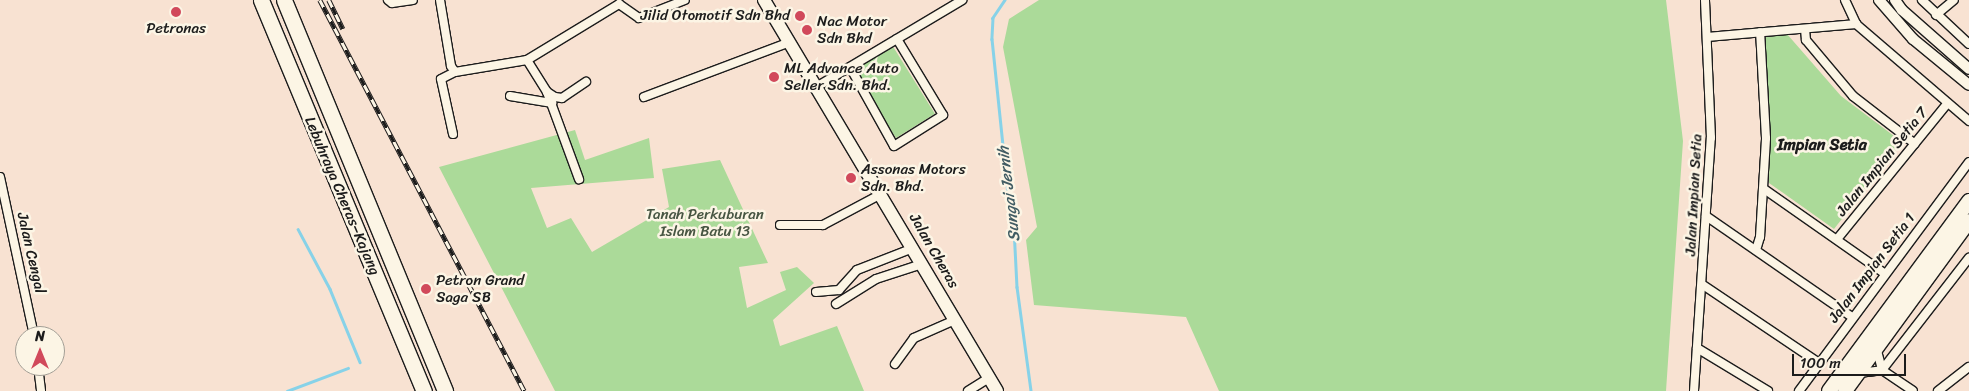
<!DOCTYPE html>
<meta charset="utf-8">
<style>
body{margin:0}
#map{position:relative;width:1969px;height:391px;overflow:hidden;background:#f8e2d2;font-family:Sriracha,sans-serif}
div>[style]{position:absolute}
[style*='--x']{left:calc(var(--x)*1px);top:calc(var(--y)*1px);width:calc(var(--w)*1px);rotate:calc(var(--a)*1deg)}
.green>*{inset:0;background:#abda99;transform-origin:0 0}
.stream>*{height:2.5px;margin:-1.25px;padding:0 1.25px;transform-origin:1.25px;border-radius:1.25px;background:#87d2e8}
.roads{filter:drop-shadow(1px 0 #1c1c1c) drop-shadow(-1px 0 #1c1c1c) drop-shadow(0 1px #1c1c1c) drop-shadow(0 -1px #1c1c1c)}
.minor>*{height:8px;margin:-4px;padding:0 4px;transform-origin:4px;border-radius:4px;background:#fcf5e5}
.tertiary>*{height:10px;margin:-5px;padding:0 5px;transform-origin:5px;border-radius:5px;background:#fcf5e5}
.primary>*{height:12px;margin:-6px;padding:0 6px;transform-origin:6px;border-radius:6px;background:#fcf5e5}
.trunk>*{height:14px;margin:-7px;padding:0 7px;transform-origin:7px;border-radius:7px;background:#fcf5e5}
.motorway>*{height:15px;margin:-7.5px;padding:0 7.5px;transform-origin:7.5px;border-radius:7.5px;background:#fcf5e5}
.rail>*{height:4.5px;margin-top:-2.25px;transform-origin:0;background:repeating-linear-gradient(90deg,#fcf5e5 0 8px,#1c1c1c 0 16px);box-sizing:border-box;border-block:1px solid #1c1c1c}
.dots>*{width:14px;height:14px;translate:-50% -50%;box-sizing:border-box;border:2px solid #fcf5e5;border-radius:50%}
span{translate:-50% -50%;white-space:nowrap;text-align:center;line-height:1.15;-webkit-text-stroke:5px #fcf5e5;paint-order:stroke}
.poi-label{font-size:15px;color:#1c1c1c}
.right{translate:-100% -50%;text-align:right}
.left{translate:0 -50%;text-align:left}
.street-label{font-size:15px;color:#1c1c1c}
.park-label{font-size:15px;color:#475542}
.neighbourhood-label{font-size:16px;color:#1c1c1c;font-weight:700}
.water-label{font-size:16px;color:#415c63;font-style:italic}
.north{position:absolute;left:15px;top:326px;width:50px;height:50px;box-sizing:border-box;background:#fcf5e5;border:1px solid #a29e95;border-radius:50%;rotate:0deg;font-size:14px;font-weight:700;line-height:20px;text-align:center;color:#1c1c1c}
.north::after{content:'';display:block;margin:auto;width:18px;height:22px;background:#d1495b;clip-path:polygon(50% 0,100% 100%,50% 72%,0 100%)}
.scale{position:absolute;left:1792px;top:354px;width:114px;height:22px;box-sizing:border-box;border:2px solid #1c1c1c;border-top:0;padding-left:6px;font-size:15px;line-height:18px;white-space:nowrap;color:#1c1c1c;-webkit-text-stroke:4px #fcf5e5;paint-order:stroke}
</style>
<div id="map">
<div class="green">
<div style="clip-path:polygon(1039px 0,1666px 0,1683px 141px,1666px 391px,1219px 391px,1186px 317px,1034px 305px,1026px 240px,1037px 227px,1003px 47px,1009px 19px)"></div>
<div style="clip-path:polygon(1787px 34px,1841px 96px,1902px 142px,1834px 229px,1769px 183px,1770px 127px,1765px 37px)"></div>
<div style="left:892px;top:45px;width:81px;height:46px;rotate:58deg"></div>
<div style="clip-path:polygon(575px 130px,585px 160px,649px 138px,654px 178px,531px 188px,547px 228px,571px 218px,592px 252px,669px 207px,662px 169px,720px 160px,768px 263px,739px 267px,747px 308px,786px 290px,780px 272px,797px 267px,814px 283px,773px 320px,780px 346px,837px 326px,864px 391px,555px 391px,439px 167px)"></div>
</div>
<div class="stream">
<div style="--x:1005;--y:0;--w:22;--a:124"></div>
<div style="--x:993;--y:18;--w:21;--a:93"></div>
<div style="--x:992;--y:39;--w:174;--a:84.1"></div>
<div style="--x:1010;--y:212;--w:16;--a:76"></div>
<div style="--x:1014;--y:228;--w:59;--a:87.1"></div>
<div style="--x:1017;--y:287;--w:105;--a:82.3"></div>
<div style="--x:298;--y:229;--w:68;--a:61.9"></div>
<div style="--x:330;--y:289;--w:79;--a:67.7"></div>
<div style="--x:287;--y:391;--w:65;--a:-20.7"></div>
</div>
<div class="roads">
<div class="minor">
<div style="--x:388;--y:0;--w:5;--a:37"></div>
<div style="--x:392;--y:3;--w:21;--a:-8"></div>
<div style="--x:440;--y:0;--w:67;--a:80.5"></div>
<div style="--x:451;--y:66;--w:7;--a:56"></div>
<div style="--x:1845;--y:0;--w:26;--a:65"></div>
<div style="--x:1856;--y:24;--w:149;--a:40.6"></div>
<div style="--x:1922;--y:0;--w:64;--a:43.1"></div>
<div style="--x:1936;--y:15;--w:23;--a:-40"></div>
<div style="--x:1805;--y:29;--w:11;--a:85"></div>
<div style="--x:1806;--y:40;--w:73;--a:50"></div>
<div style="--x:1853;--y:96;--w:78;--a:37.7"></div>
<div style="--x:1707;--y:37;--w:150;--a:-5"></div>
<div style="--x:527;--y:60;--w:38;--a:58"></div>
<div style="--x:547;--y:92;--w:9;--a:32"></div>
<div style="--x:555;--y:97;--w:7;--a:8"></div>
<div style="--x:562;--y:98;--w:29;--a:-34"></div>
<div style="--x:850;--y:67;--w:90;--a:60.9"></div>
<div style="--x:894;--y:146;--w:58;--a:-32.3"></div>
<div style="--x:943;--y:115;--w:89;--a:-121.2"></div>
<div style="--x:818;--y:86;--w:168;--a:-30.8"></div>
<div style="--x:547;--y:92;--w:93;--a:69.8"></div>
<div style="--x:510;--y:96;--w:43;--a:9.5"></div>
<div style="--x:644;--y:97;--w:156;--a:-20.6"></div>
<div style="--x:453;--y:134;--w:56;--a:-102.3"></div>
<div style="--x:441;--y:79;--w:16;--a:-27"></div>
<div style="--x:455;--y:72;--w:73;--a:-9.5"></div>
<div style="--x:527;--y:60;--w:108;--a:-31.3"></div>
<div style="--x:619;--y:4;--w:24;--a:35"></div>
<div style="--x:639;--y:18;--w:49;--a:-21.4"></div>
<div style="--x:0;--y:177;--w:163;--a:77.9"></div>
<div style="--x:1764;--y:189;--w:146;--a:35"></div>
<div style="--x:1706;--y:216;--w:178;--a:34.7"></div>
<div style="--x:780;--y:225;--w:43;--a:0"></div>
<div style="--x:823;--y:225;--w:66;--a:-28.1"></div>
<div style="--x:1838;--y:238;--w:173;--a:-50.9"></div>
<div style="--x:1756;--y:250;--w:14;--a:-73"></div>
<div style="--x:1760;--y:237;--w:99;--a:-86.5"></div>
<div style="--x:1766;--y:138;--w:106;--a:-93.2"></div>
<div style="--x:1703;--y:285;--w:140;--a:33.9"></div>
<div style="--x:816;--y:292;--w:23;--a:-5"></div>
<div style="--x:839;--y:290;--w:27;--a:-48"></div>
<div style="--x:857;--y:270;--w:60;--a:-21.4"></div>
<div style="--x:836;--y:304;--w:47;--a:-32"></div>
<div style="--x:876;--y:279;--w:48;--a:-18.1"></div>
<div style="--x:1876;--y:347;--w:24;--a:75"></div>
<div style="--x:1697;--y:348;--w:83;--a:31.2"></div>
<div style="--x:895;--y:364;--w:32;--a:-54"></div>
<div style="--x:914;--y:338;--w:45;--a:-23.7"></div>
<div style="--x:38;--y:366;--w:25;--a:83"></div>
<div style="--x:1882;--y:370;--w:142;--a:-52.2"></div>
<div style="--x:1859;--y:373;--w:23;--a:-7"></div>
<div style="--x:1882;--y:370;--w:37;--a:34"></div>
<div style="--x:968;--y:391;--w:25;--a:-32"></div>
<div style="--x:1694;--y:391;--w:254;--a:-86.2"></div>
<div style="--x:1711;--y:138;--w:138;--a:-92.5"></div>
<div style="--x:1799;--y:391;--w:285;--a:-53.4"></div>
<div style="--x:1938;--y:391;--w:39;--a:-38"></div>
</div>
<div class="tertiary">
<div style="--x:1879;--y:0;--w:52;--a:48.9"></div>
<div style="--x:1913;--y:39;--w:72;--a:39.4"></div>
<div style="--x:1895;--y:0;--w:12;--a:55"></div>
<div style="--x:1902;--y:10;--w:89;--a:41.4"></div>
</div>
<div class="primary">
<div style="--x:764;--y:0;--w:455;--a:59.2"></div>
</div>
<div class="trunk">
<div style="--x:1829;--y:391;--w:236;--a:-53.6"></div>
<div style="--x:1845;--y:391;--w:210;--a:-53.9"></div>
</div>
<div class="motorway">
<div style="--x:261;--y:0;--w:424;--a:67.4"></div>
<div style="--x:284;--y:0;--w:423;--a:67.6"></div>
</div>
</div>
<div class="rail">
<div style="--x:320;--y:0;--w:441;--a:62.4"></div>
<div style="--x:329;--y:0;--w:32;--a:64"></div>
</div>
<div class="dots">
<div style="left:176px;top:12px;background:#d1495b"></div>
<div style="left:800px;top:16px;background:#d1495b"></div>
<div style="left:807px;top:30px;background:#d1495b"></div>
<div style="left:774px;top:77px;background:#d1495b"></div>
<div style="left:851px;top:178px;background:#d1495b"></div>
<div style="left:426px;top:289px;background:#d1495b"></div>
</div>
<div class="poi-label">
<span class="right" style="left:790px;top:16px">Jilid Otomotif Sdn Bhd</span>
<span class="left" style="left:817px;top:30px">Nac Motor<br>Sdn Bhd</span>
<span style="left:176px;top:29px">Petronas</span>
<span class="left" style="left:784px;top:77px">ML Advance Auto<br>Seller Sdn. Bhd.</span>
<span class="left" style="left:861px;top:178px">Assonas Motors<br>Sdn. Bhd.</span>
<span class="left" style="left:436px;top:289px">Petron Grand<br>Saga SB</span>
</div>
<div class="street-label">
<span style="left:1882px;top:162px;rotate:-51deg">Jalan Impian Setia 7</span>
<span style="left:1694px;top:195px;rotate:-87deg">Jalan Impian Setia</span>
<span style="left:342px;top:196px;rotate:67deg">Lebuhraya Cheras–Kajang</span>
<span style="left:934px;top:251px;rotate:60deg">Jalan Cheras</span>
<span style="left:31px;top:253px;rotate:77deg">Jalan Cengal</span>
<span style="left:1872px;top:268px;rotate:-53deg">Jalan Impian Setia 1</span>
</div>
<div class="park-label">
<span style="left:705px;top:223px">Tanah Perkuburan<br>Islam Batu 13</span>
</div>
<div class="neighbourhood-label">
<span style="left:1822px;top:145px">Impian Setia</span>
</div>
<div class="water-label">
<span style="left:1009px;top:194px;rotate:-97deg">Sungai Jernih</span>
</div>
<div class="north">N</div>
<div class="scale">100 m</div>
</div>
